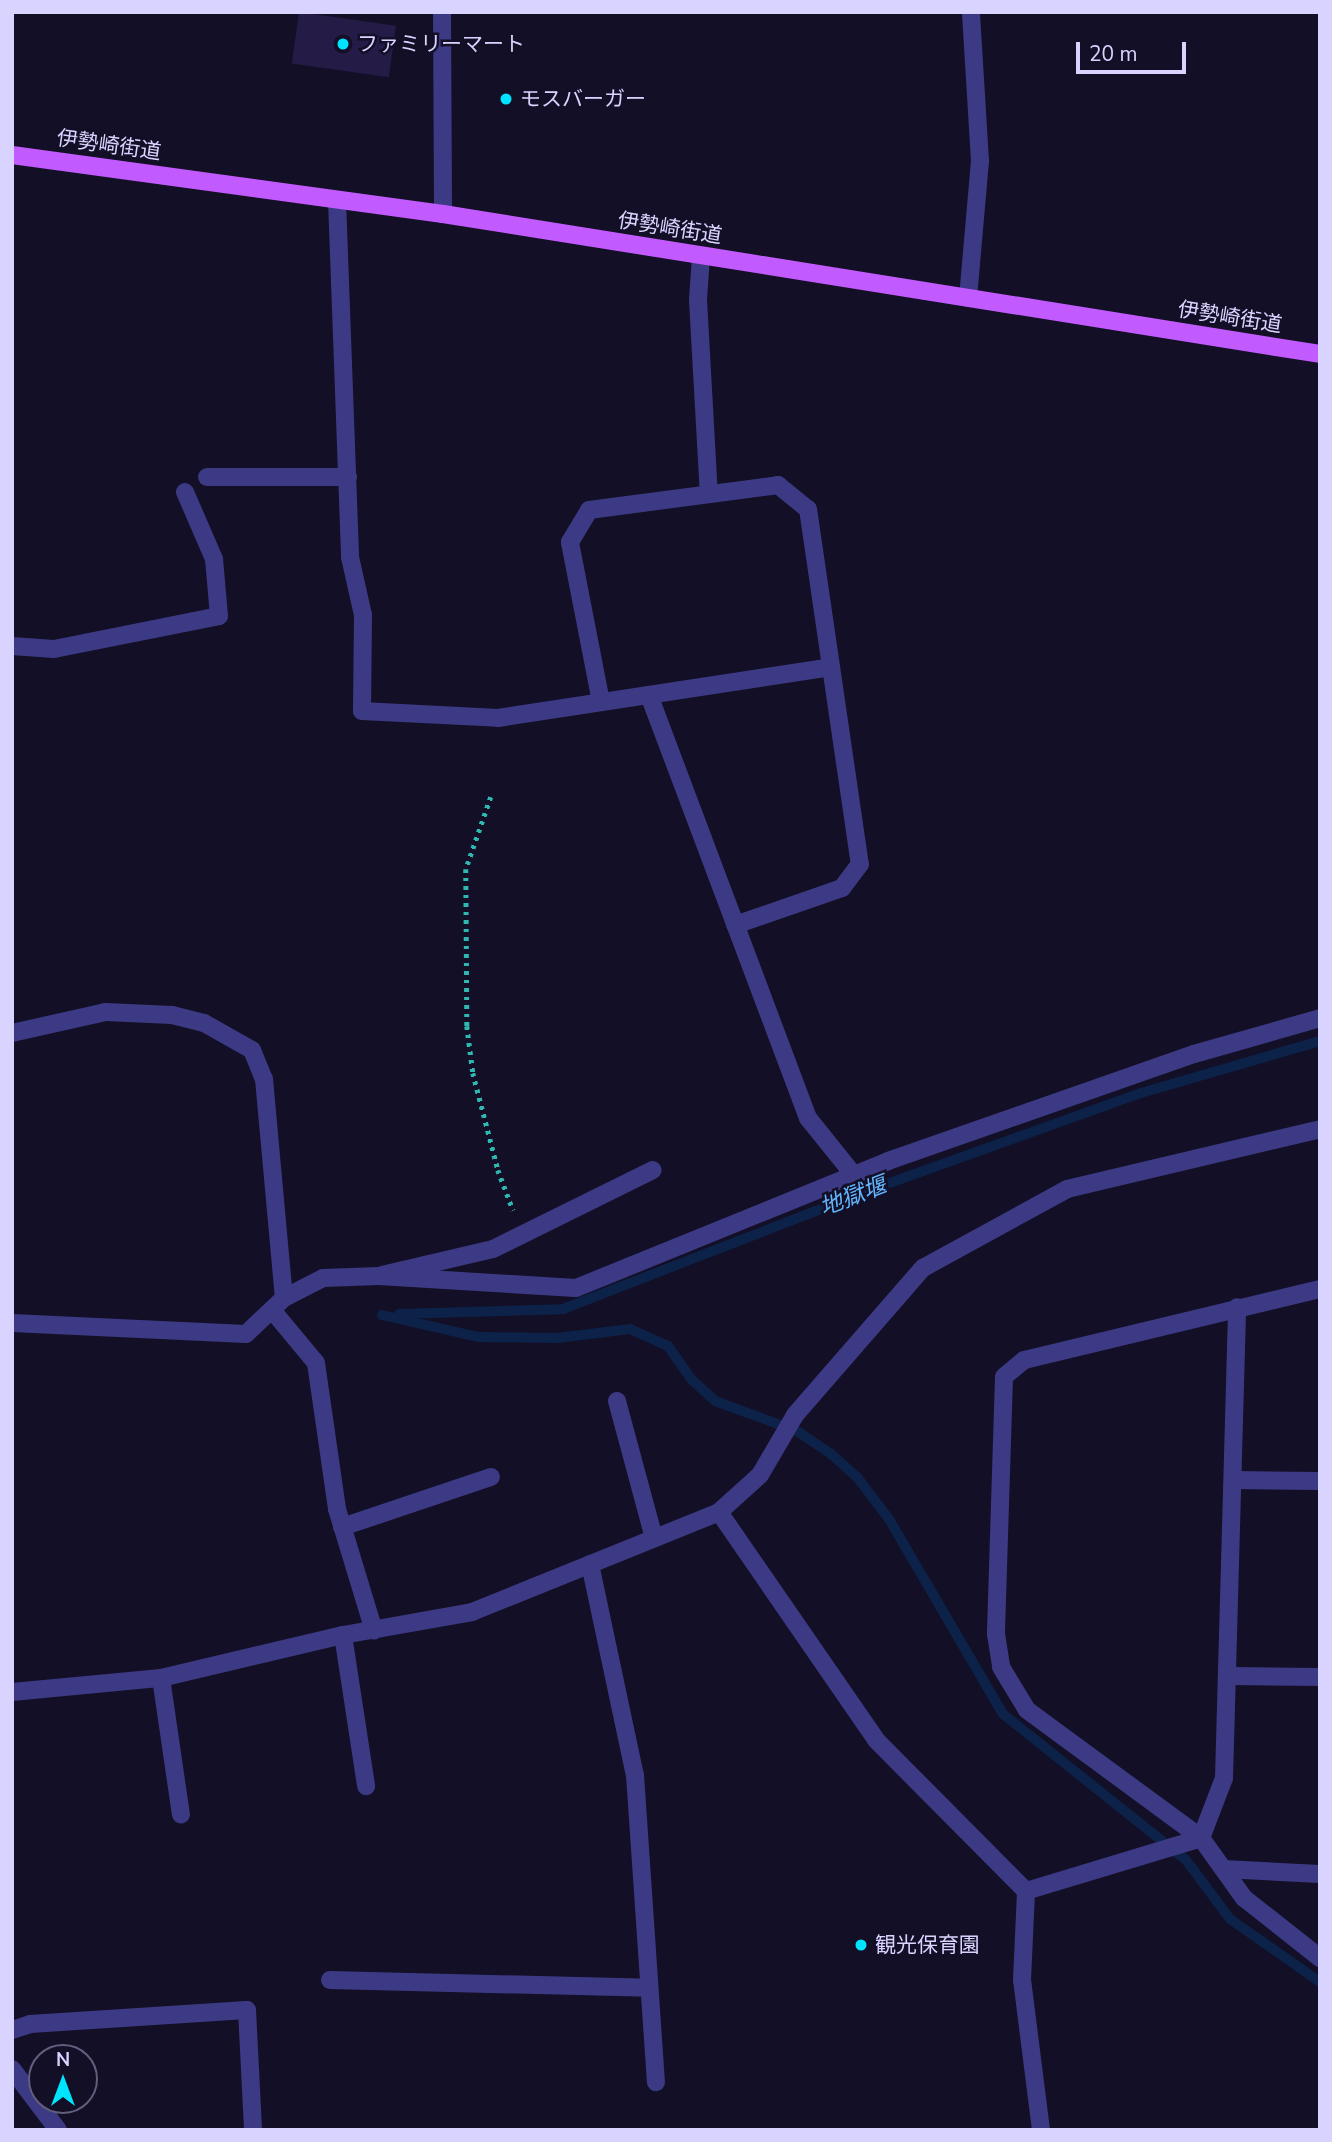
<!DOCTYPE html>
<meta charset="utf-8">
<style>
body{margin:0}
#map{position:relative;width:1332px;height:2142px;overflow:hidden;background:#130f26;font-family:"Nunito Sans","Noto Sans JP",sans-serif}
div>[style]{position:absolute}
[style*='--x']{left:calc(var(--x)*1px);top:calc(var(--y)*1px);width:calc(var(--w)*1px);rotate:calc(var(--a)*1deg)}
.stream>*{height:10px;margin:-5px;padding:0 5px;transform-origin:5px;border-radius:5px;background:#0c2248}
.building>*{inset:0;background:#241b47;transform-origin:0 0}
.path>*{height:4.5px;margin-top:-2.25px;transform-origin:0;background:repeating-linear-gradient(90deg,#2fb8b0 0 3.5px,transparent 0 8.5px)}
.lane>*{height:18px;margin:-9px;padding:0 9px;transform-origin:9px;border-radius:9px;background:#3d3a85}
.street>*{height:18px;margin:-9px;padding:0 9px;transform-origin:9px;border-radius:9px;background:#3d3a85}
.primary>*{height:18px;margin:-9px;padding:0 9px;transform-origin:9px;border-radius:9px;background:#c25bff}
.dots>*{width:19px;height:19px;translate:-50% -50%;box-sizing:border-box;border:4px solid #130f26;border-radius:50%}
span{translate:-50% -50%;white-space:nowrap;text-align:center;line-height:1.15;-webkit-text-stroke:5px #130f26;paint-order:stroke}
.poi-label{font-size:21px;color:#d9d4ff}
.left{translate:0 -50%;text-align:left}
.street-label{font-size:21px;color:#d9d4ff}
.water-label{font-size:23px;color:#62b6ff;font-style:italic}
.frame{position:absolute;inset:0;border:14px solid #d9d4ff;pointer-events:none}
.north{position:absolute;left:28px;top:2044px;width:70px;height:70px;box-sizing:border-box;background:#130f26;border:2px solid #625e7d;border-radius:50%;rotate:0deg;font-size:19px;font-weight:700;line-height:28px;text-align:center;color:#d9d4ff}
.north::after{content:'';display:block;margin:auto;width:24px;height:32px;background:#00e5ff;clip-path:polygon(50% 0,100% 100%,50% 72%,0 100%)}
.scale{position:absolute;left:1076px;top:42px;width:110px;height:32px;box-sizing:border-box;border:4px solid #d9d4ff;border-top:0;padding-left:9px;font-size:21px;line-height:24px;white-space:nowrap;color:#d9d4ff;-webkit-text-stroke:5px #130f26;paint-order:stroke}
</style>
<div id="map">
<div class="stream">
<div style="--x:399;--y:1314;--w:164;--a:-1.7"></div>
<div style="--x:563;--y:1309;--w:329;--a:-21.2"></div>
<div style="--x:870;--y:1190;--w:288;--a:-19.7"></div>
<div style="--x:1141;--y:1093;--w:186;--a:-16.2"></div>
<div style="--x:382;--y:1315;--w:98;--a:12.9"></div>
<div style="--x:478;--y:1337;--w:79;--a:0.7"></div>
<div style="--x:557;--y:1338;--w:74;--a:-7"></div>
<div style="--x:630;--y:1329;--w:42;--a:24.1"></div>
<div style="--x:668;--y:1346;--w:42;--a:54.8"></div>
<div style="--x:692;--y:1380;--w:31;--a:42"></div>
<div style="--x:715;--y:1401;--w:87;--a:20.1"></div>
<div style="--x:797;--y:1431;--w:40;--a:34"></div>
<div style="--x:830;--y:1453;--w:36;--a:42"></div>
<div style="--x:857;--y:1477;--w:53;--a:52.7"></div>
<div style="--x:889;--y:1519;--w:226;--a:59.7"></div>
<div style="--x:1003;--y:1714;--w:234;--a:38.6"></div>
<div style="--x:1186;--y:1860;--w:74;--a:53.3"></div>
<div style="--x:1230;--y:1919;--w:110;--a:35"></div>
</div>
<div class="building">
<div style="left:299px;top:12px;width:98px;height:52px;rotate:8deg"></div>
</div>
<div class="path">
<div style="--x:491;--y:797;--w:76;--a:109.1"></div>
<div style="--x:466;--y:869;--w:157;--a:89.6"></div>
<div style="--x:467;--y:1026;--w:47;--a:82.7"></div>
<div style="--x:473;--y:1073;--w:100;--a:75.5"></div>
<div style="--x:498;--y:1170;--w:43;--a:69.4"></div>
</div>
<div class="lane">
<div style="--x:382;--y:1275;--w:114;--a:-13.2"></div>
<div style="--x:493;--y:1249;--w:178;--a:-26.3"></div>
</div>
<div class="street">
<div style="--x:442;--y:12;--w:202;--a:89.7"></div>
<div style="--x:337;--y:200;--w:357;--a:87.9"></div>
<div style="--x:350;--y:557;--w:59;--a:77.4"></div>
<div style="--x:363;--y:615;--w:96;--a:90.6"></div>
<div style="--x:362;--y:711;--w:136;--a:2.9"></div>
<div style="--x:498;--y:718;--w:337;--a:-8.7"></div>
<div style="--x:701;--y:256;--w:44;--a:93.9"></div>
<div style="--x:698;--y:300;--w:194;--a:86.8"></div>
<div style="--x:968;--y:298;--w:138;--a:-85"></div>
<div style="--x:980;--y:161;--w:149;--a:-93.5"></div>
<div style="--x:207;--y:477;--w:141;--a:0"></div>
<div style="--x:12;--y:646;--w:42;--a:4.1"></div>
<div style="--x:54;--y:649;--w:168;--a:-11.3"></div>
<div style="--x:219;--y:616;--w:57;--a:-95"></div>
<div style="--x:214;--y:559;--w:73;--a:-113.4"></div>
<div style="--x:649;--y:695;--w:452;--a:69.4"></div>
<div style="--x:808;--y:1118;--w:72;--a:51.2"></div>
<div style="--x:601;--y:702;--w:163;--a:-101"></div>
<div style="--x:570;--y:542;--w:37;--a:-59"></div>
<div style="--x:589;--y:510;--w:191;--a:-7.5"></div>
<div style="--x:778;--y:485;--w:38;--a:39"></div>
<div style="--x:808;--y:509;--w:359;--a:81.7"></div>
<div style="--x:860;--y:864;--w:30;--a:127"></div>
<div style="--x:842;--y:888;--w:113;--a:160.9"></div>
<div style="--x:12;--y:1033;--w:96;--a:-12.6"></div>
<div style="--x:106;--y:1012;--w:66;--a:2.6"></div>
<div style="--x:172;--y:1015;--w:33;--a:14"></div>
<div style="--x:204;--y:1023;--w:55;--a:29.4"></div>
<div style="--x:252;--y:1050;--w:31;--a:68"></div>
<div style="--x:264;--y:1079;--w:220;--a:84.8"></div>
<div style="--x:1320;--y:1289;--w:304;--a:166.5"></div>
<div style="--x:1024;--y:1360;--w:26;--a:140"></div>
<div style="--x:1004;--y:1377;--w:257;--a:91.8"></div>
<div style="--x:996;--y:1634;--w:33;--a:81"></div>
<div style="--x:1001;--y:1667;--w:50;--a:58.8"></div>
<div style="--x:1027;--y:1710;--w:216;--a:36.3"></div>
<div style="--x:1201;--y:1838;--w:74;--a:54.4"></div>
<div style="--x:1244;--y:1898;--w:97;--a:38.3"></div>
<div style="--x:272;--y:1310;--w:69;--a:50.3"></div>
<div style="--x:316;--y:1363;--w:148;--a:81.8"></div>
<div style="--x:337;--y:1509;--w:127;--a:73.1"></div>
<div style="--x:12;--y:1323;--w:234;--a:2.7"></div>
<div style="--x:246;--y:1334;--w:52;--a:-43.5"></div>
<div style="--x:284;--y:1298;--w:44;--a:-27.1"></div>
<div style="--x:323;--y:1278;--w:56;--a:-2"></div>
<div style="--x:379;--y:1276;--w:197;--a:3.5"></div>
<div style="--x:576;--y:1288;--w:337;--a:-22.1"></div>
<div style="--x:888;--y:1161;--w:324;--a:-19.3"></div>
<div style="--x:1194;--y:1054;--w:131;--a:-15.9"></div>
<div style="--x:617;--y:1401;--w:142;--a:74.9"></div>
<div style="--x:1234;--y:1480;--w:86;--a:0.7"></div>
<div style="--x:719;--y:1512;--w:278;--a:55.4"></div>
<div style="--x:877;--y:1741;--w:211;--a:45.2"></div>
<div style="--x:342;--y:1527;--w:157;--a:-18.6"></div>
<div style="--x:590;--y:1564;--w:216;--a:78"></div>
<div style="--x:635;--y:1775;--w:308;--a:86.1"></div>
<div style="--x:343;--y:1635;--w:153;--a:81.3"></div>
<div style="--x:1230;--y:1676;--w:90;--a:0.6"></div>
<div style="--x:161;--y:1678;--w:138;--a:81.7"></div>
<div style="--x:12;--y:1692;--w:150;--a:-5.4"></div>
<div style="--x:161;--y:1678;--w:187;--a:-13.3"></div>
<div style="--x:343;--y:1635;--w:131;--a:-10.1"></div>
<div style="--x:472;--y:1612;--w:266;--a:-22"></div>
<div style="--x:719;--y:1512;--w:55;--a:-42.1"></div>
<div style="--x:760;--y:1475;--w:69;--a:-59.7"></div>
<div style="--x:795;--y:1415;--w:195;--a:-49"></div>
<div style="--x:923;--y:1268;--w:164;--a:-28.7"></div>
<div style="--x:1067;--y:1189;--w:260;--a:-13.3"></div>
<div style="--x:1224;--y:1869;--w:96;--a:3"></div>
<div style="--x:330;--y:1980;--w:319;--a:1.4"></div>
<div style="--x:12;--y:2030;--w:19;--a:-18"></div>
<div style="--x:30;--y:2024;--w:217;--a:-3.7"></div>
<div style="--x:247;--y:2010;--w:120;--a:87.1"></div>
<div style="--x:12;--y:2069;--w:76;--a:53"></div>
<div style="--x:1041;--y:2130;--w:151;--a:-97.2"></div>
<div style="--x:1022;--y:1980;--w:89;--a:-87.4"></div>
<div style="--x:1026;--y:1891;--w:183;--a:-16.8"></div>
<div style="--x:1201;--y:1838;--w:64;--a:-69"></div>
<div style="--x:1224;--y:1778;--w:471;--a:-88.4"></div>
</div>
<div class="primary">
<div style="--x:12;--y:155;--w:435;--a:7.8"></div>
<div style="--x:443;--y:214;--w:888;--a:9.07"></div>
</div>
<div class="dots">
<div style="left:343px;top:44px;background:#00e5ff"></div>
<div style="left:506px;top:99px;background:#00e5ff"></div>
<div style="left:861px;top:1945px;background:#00e5ff"></div>
</div>
<div class="poi-label">
<span class="left" style="left:357px;top:44px">ファミリーマート</span>
<span class="left" style="left:520px;top:99px">モスバーガー</span>
<span class="left" style="left:875px;top:1945px">観光保育園</span>
</div>
<div class="street-label">
<span style="left:109px;top:145px;rotate:8deg">伊勢崎街道</span>
<span style="left:670px;top:228px;rotate:9deg">伊勢崎街道</span>
<span style="left:1230px;top:317px;rotate:9deg">伊勢崎街道</span>
</div>
<div class="water-label">
<span style="left:853px;top:1197px;rotate:-21deg">地獄堰</span>
</div>
<div class="frame"></div>
<div class="north">N</div>
<div class="scale">20 m</div>
</div>
